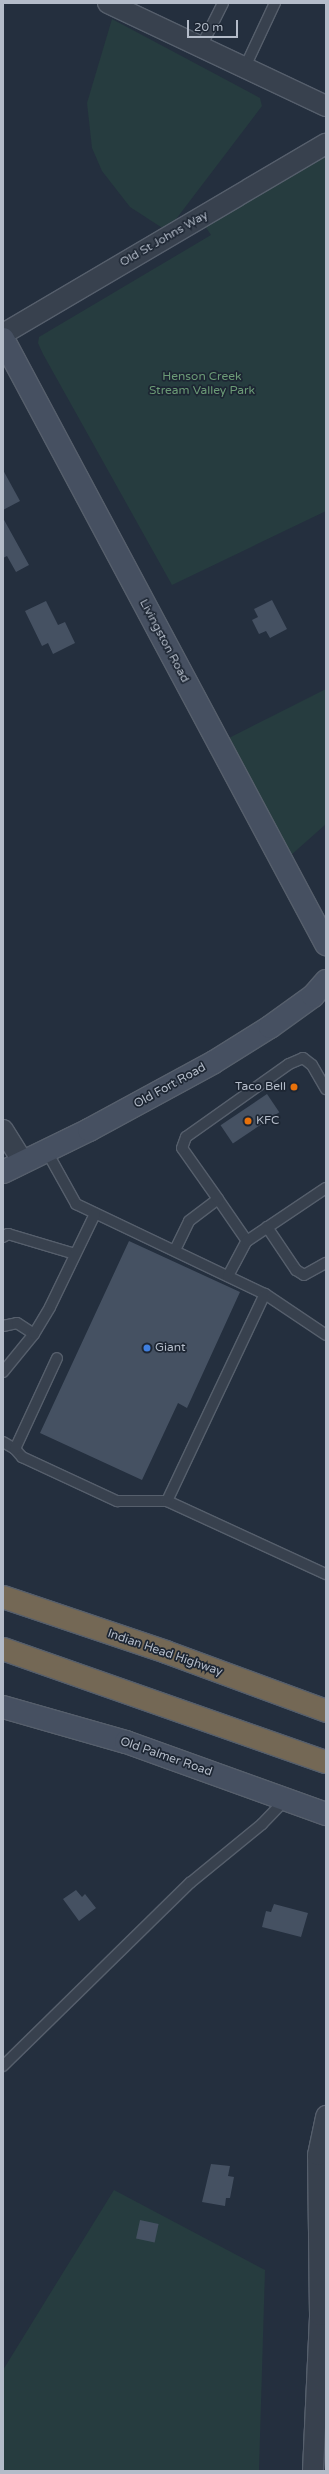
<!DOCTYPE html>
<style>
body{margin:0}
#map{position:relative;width:329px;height:2474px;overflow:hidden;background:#242f3e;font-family:"Varela Round",sans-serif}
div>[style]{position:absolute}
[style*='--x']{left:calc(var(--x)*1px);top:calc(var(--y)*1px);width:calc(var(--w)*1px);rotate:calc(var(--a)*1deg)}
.green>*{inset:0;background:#263c3f}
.building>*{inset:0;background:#455162;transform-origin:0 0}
.roads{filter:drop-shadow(1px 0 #565f6c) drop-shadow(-1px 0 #565f6c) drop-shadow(0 1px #565f6c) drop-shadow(0 -1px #565f6c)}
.lane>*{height:10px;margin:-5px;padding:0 5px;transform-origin:5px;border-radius:5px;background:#38414e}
.street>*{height:20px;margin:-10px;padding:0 10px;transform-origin:10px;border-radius:10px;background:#38414e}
.secondary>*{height:22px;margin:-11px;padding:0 11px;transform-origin:11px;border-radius:11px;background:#465061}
.highway>*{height:22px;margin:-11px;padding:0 11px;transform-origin:11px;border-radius:11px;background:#746855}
.dots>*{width:11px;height:11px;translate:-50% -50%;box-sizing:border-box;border:2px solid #1d2633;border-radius:50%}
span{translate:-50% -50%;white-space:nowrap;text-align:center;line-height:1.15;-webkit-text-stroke:3.5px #1d2633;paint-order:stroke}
.street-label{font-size:12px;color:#b4bcc9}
.park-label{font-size:12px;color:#6b9a76}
.poi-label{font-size:12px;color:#b4bcc9}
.right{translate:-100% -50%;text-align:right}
.left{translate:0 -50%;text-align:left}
.frame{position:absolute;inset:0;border:4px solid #b4bcc9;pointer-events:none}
.scale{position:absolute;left:187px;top:20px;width:51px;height:18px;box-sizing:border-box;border:2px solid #b4bcc9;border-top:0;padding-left:5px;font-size:12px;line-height:14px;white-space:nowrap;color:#b4bcc9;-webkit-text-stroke:3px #1d2633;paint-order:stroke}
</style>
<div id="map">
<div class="green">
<div style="clip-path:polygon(112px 19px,260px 98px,262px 106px,167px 231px,130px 207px,102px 171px,92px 148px,87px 103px)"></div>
<div style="clip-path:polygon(326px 156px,326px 511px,172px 585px,43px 354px,38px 343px,39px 337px,211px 235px,205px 226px)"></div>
<div style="clip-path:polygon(326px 689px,326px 824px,290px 856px,229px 738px)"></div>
<div style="clip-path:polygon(114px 2190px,265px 2270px,259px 2470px,3px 2471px,3px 2370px)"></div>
</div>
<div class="building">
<div style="clip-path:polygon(3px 470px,20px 501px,3px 510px)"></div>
<div style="clip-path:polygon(3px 518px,29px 565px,16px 572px,7px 556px,3px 558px)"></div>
<div style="clip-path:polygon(272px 600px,287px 629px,270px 638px,266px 631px,259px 634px,252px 620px,258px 617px,254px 609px)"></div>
<div style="clip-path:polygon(46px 601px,58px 625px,65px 622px,75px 643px,53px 654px,48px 643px,42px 646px,25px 611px)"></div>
<div style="left:267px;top:1094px;width:22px;height:56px;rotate:56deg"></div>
<div style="clip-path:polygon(129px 1241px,240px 1292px,187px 1408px,178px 1403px,142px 1480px,40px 1433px)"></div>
<div style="clip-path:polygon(76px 1890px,82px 1897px,85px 1894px,96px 1908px,79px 1921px,63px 1899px)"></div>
<div style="clip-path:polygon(274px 1904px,308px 1913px,301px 1937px,262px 1927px,266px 1911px,271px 1912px)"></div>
<div style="clip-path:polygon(211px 2164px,230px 2166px,228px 2176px,234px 2177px,230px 2198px,226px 2198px,225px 2206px,202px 2202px)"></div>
<div style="left:140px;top:2220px;width:19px;height:19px;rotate:12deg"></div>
</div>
<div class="roads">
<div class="lane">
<div style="--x:201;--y:47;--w:49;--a:-63.4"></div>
<div style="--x:245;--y:67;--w:71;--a:-64.9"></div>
<div style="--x:46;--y:1150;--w:62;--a:60.9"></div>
<div style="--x:76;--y:1204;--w:209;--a:25.5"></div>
<div style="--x:265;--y:1294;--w:73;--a:33.9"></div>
<div style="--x:218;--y:1199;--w:51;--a:55.4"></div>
<div style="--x:267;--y:1227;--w:52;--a:56"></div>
<div style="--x:296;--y:1270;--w:9;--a:32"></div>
<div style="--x:304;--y:1275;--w:25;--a:-29"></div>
<div style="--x:3;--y:1237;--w:6;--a:-31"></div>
<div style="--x:8;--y:1234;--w:70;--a:16.6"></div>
<div style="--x:175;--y:1250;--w:32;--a:-64"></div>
<div style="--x:189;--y:1221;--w:36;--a:-37"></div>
<div style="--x:218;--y:1199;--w:62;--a:-125.2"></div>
<div style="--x:182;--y:1148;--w:12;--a:-70"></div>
<div style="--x:186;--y:1137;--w:126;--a:-35.3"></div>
<div style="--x:289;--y:1064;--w:15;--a:-23"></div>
<div style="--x:303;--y:1058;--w:11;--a:38"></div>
<div style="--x:312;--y:1065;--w:28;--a:60"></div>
<div style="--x:228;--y:1276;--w:40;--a:-62"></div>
<div style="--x:247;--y:1241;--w:95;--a:-33.9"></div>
<div style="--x:3;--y:1326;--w:14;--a:-12"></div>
<div style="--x:17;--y:1323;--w:20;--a:33"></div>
<div style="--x:3;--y:1372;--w:49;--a:-50.8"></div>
<div style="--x:34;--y:1334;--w:31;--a:-59"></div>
<div style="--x:50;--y:1307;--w:103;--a:-64.2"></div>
<div style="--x:3;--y:1442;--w:14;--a:30"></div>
<div style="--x:15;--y:1449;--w:11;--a:49"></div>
<div style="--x:22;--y:1457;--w:105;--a:24.9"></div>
<div style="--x:117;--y:1501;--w:50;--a:0"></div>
<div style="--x:167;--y:1501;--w:175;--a:24.7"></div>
<div style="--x:15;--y:1449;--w:100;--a:-65.2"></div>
<div style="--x:167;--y:1501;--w:229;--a:-64.7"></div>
<div style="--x:3;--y:2066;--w:262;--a:-44.4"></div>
<div style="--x:190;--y:1883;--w:93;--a:-39.3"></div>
<div style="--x:262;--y:1824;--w:33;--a:-46"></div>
</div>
<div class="street">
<div style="--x:108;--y:3;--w:241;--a:25.3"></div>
<div style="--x:3;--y:334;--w:375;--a:-30.5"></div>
<div style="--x:3;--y:1130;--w:36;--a:58"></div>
<div style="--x:313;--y:2471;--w:156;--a:-87.4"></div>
<div style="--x:320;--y:2315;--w:160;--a:-90.7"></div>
<div style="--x:318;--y:2155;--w:40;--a:-78"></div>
</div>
<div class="secondary">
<div style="--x:3;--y:339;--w:686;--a:61.9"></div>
<div style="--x:3;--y:1172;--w:96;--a:-26"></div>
<div style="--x:89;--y:1130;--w:142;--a:-28.5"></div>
<div style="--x:214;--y:1062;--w:66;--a:-32"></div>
<div style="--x:270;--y:1027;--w:53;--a:-35.8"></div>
<div style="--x:313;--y:996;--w:20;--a:-49"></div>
<div style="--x:3;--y:1707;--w:128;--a:15.9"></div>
<div style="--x:126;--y:1742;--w:213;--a:19.8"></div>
</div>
<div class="highway">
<div style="--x:3;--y:1597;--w:172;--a:18.6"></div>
<div style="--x:166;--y:1652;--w:171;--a:20.2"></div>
<div style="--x:3;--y:1649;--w:342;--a:19.3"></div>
</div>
</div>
<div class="dots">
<div style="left:294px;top:1087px;background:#e8710a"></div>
<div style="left:248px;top:1121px;background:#e8710a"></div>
<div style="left:147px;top:1348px;background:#3f7fe0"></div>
</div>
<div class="street-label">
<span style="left:164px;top:239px;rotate:-30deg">Old St Johns Way</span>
<span style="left:164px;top:641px;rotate:62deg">Livingston Road</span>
<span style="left:170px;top:1086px;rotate:-29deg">Old Fort Road</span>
<span style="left:165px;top:1653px;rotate:19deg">Indian Head Highway</span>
<span style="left:166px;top:1757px;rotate:19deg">Old Palmer Road</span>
</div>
<div class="park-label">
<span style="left:202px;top:384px">Henson Creek<br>Stream Valley Park</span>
</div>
<div class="poi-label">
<span class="right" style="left:286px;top:1087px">Taco Bell</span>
<span class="left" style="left:256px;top:1121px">KFC</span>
<span class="left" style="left:155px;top:1348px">Giant</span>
</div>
<div class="frame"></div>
<div class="scale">20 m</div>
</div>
